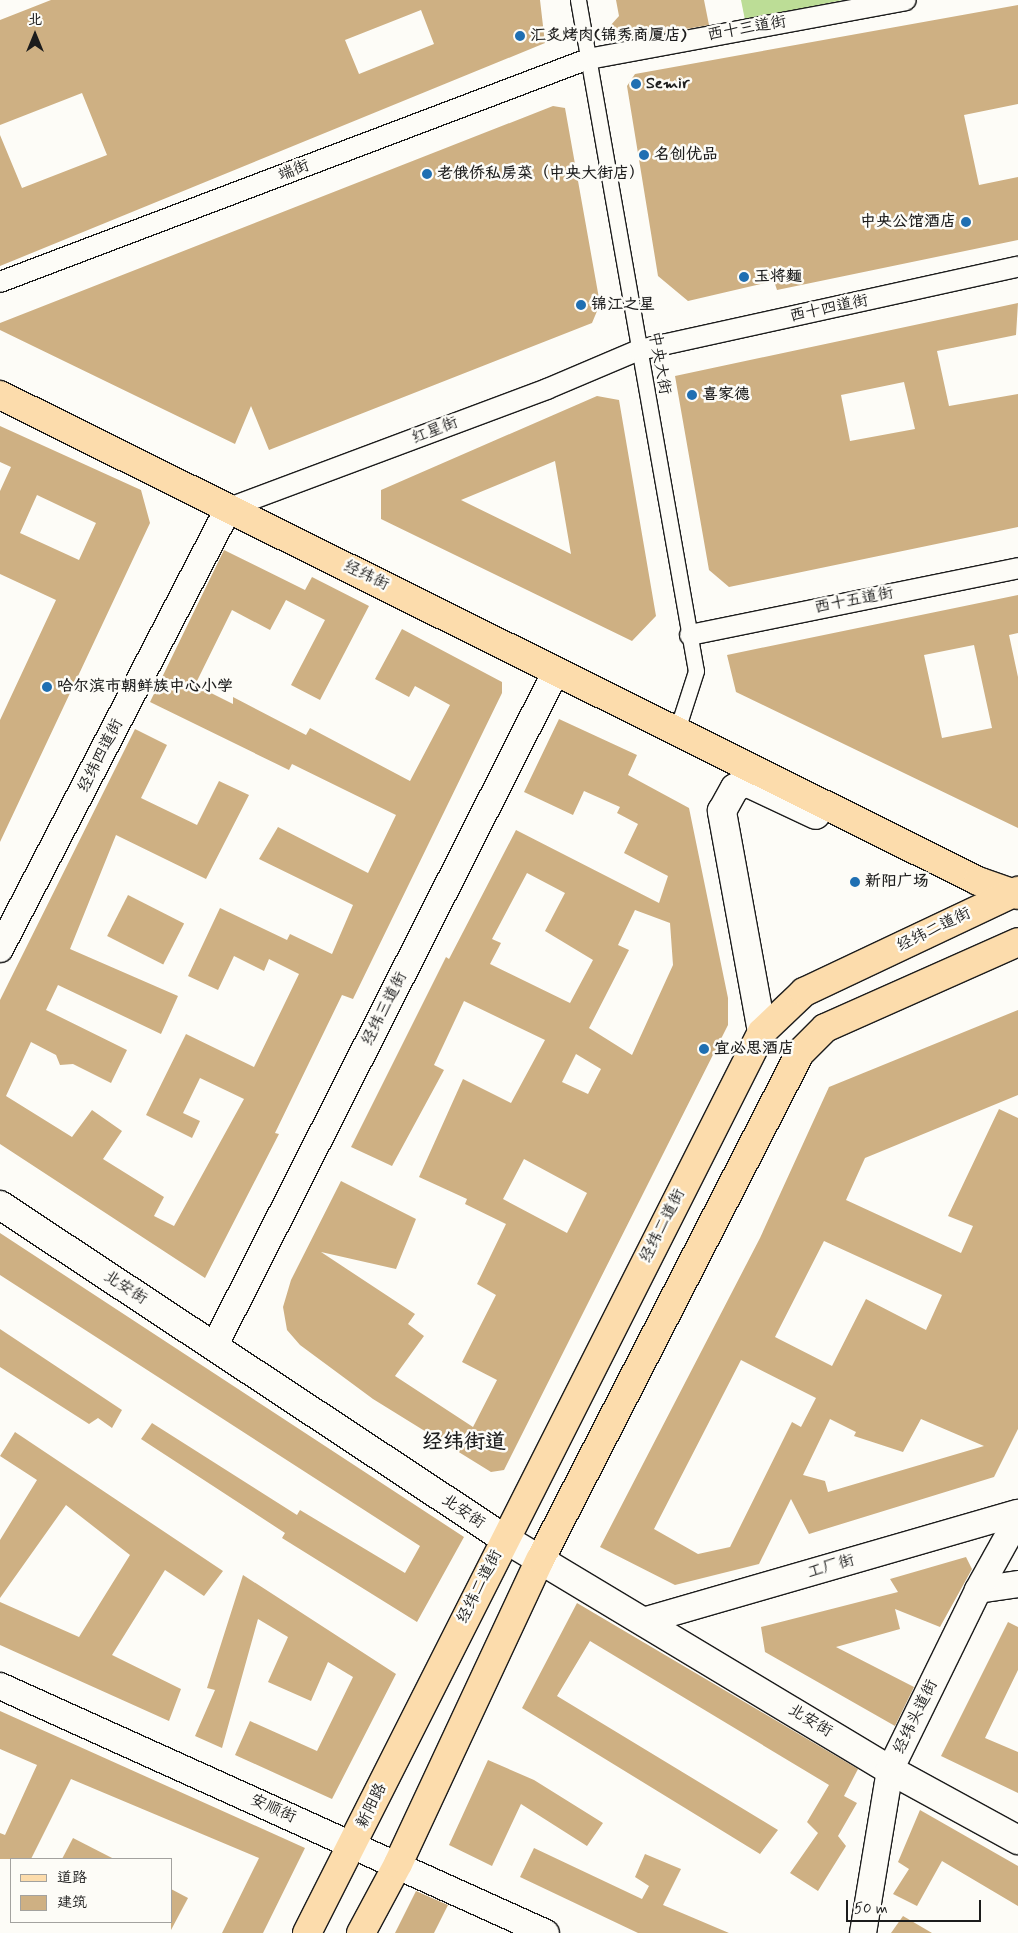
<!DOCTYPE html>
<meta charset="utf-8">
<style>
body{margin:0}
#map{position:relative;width:1018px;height:1933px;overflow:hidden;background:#fdfcf7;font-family:Mynerve,"LXGW WenKai TC",sans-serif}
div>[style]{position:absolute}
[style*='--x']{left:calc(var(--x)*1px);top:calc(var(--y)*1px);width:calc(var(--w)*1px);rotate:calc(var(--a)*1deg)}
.green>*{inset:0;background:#bcdd96}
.building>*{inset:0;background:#ceb083;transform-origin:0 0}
.roads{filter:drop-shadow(1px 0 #1c1c1c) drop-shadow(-1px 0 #1c1c1c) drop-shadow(0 1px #1c1c1c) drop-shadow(0 -1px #1c1c1c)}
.pedestrian>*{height:15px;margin:-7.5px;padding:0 7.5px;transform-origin:7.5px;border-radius:7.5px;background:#fdfcf7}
.minor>*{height:20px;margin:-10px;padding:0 10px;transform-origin:10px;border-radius:10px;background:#fdfcf7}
.tertiary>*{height:26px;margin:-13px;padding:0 13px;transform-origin:13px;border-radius:13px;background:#fdfcf7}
.secondary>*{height:28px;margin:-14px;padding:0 14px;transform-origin:14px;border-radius:14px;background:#fdfcf7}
.primary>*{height:28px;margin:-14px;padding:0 14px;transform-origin:14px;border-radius:14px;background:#fcdcac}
.trunk>*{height:28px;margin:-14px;padding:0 14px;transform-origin:14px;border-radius:14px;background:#fcdcac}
.dots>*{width:14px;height:14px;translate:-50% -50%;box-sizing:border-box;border:2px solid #fdfcf7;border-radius:50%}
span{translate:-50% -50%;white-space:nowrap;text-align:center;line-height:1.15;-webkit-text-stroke:5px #fdfcf7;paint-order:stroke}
.street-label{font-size:16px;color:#1c1c1c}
.poi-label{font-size:16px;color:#1c1c1c;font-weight:700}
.left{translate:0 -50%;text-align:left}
.right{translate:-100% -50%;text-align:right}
.district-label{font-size:21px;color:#1c1c1c;font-weight:700}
.legend{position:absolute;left:10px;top:1858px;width:162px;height:65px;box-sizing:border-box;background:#fdfcf7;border:1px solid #a3a29f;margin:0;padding:6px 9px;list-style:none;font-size:15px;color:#1c1c1c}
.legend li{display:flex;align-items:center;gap:10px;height:25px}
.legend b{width:25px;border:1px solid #a3a29f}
.north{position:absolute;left:10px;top:10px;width:50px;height:50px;-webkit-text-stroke:4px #fdfcf7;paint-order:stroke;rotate:0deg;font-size:14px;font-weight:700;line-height:20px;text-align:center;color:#1c1c1c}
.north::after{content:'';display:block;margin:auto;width:18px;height:22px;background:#1c1c1c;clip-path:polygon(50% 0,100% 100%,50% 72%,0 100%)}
.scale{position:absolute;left:846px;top:1900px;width:135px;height:22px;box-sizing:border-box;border:2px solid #1c1c1c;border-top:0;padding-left:6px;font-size:15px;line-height:18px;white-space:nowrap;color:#1c1c1c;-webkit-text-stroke:4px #fdfcf7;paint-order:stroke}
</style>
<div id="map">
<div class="green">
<div style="clip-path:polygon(741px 0,843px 0,745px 20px)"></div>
</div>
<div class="building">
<div style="clip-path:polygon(evenodd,51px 0,540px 0,545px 43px,0 266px,0 135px,22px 188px,107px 155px,82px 93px,0 125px,0 20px,51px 0,421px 10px,434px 44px,359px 74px,345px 40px,421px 10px)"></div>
<div style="clip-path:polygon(616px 0,704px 0,709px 25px,617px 41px,610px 26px,619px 16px)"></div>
<div style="clip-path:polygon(1018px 5px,1018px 104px,964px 115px,979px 185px,1018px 177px,1018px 240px,777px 290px,774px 281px,688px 301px,658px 276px,627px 86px,635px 74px)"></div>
<div style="clip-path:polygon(553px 106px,565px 108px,600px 304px,592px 323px,269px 450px,251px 406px,235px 444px,0 330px,0 323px)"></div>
<div style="clip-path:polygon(evenodd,1018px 303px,1016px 335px,937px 351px,949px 406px,1018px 394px,1018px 527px,729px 587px,709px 570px,675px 376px,1018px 303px,904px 382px,915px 429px,850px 441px,841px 395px,904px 382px)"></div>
<div style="clip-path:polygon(evenodd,597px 396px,619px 400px,656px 616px,632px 641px,381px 519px,381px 490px,597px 396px,555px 461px,571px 554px,461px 500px,555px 461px)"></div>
<div style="clip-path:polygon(evenodd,0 426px,141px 490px,150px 523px,0 842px,0 720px,56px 600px,0 574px,0 491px,11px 467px,0 462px,0 426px,37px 495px,96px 523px,79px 560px,20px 533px,37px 495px)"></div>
<div style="clip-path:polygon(224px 550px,305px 590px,312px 577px,369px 606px,320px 700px,291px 685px,325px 620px,286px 600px,270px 630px,232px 610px,195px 685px,233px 704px,233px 697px,306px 735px,310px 728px,410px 781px,450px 705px,415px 686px,409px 697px,375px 679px,402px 629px,502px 682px,502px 693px,353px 999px,342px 995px,275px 1133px,279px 1134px,205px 1278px,0 1144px,0 1000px,135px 729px,167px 745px,141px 798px,197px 825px,219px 781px,249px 795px,206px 879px,116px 835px,70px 949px,178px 996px,161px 1034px,58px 985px,46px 1010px,127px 1050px,111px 1083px,73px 1064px,60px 1065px,56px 1055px,31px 1042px,6px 1096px,72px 1137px,92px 1110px,122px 1131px,103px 1159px,164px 1197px,154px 1216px,174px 1226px,244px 1099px,200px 1078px,183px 1113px,200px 1121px,192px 1138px,146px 1115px,186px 1034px,254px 1067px,299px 974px,269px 959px,264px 971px,234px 956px,218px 990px,188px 976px,220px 908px,287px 940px,290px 934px,332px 954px,353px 905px,259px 859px,278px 827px,368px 873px,396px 815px,292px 764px,289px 770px,150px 702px)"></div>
<div style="clip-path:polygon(evenodd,1018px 595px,1018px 633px,1009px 635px,1018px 677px,1018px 828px,736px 692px,727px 655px,1018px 595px,974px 645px,992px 728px,942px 738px,924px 655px,974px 645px)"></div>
<div style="clip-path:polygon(evenodd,559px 719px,637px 755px,628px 775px,689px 808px,728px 998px,728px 1025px,504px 1470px,491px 1472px,373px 1399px,300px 1345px,287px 1330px,283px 1307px,291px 1280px,341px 1181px,416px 1219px,396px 1269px,321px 1252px,415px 1314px,408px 1324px,424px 1336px,395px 1376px,473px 1427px,497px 1380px,462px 1362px,496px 1295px,477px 1284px,506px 1224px,465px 1204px,467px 1199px,419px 1177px,463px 1079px,511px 1103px,545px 1040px,464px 1001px,434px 1065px,444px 1070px,392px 1166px,351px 1147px,446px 957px,449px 959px,516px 830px,659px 903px,668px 876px,624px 853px,638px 824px,617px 813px,620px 807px,584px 791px,573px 815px,524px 792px,559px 719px,527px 873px,565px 893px,545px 931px,593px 960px,570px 1003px,490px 964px,501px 943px,492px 939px,527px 873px,559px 719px,635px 910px,670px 923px,673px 965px,632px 1055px,589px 1028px,629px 950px,618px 945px,635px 910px,559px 719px,576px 1054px,601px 1069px,588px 1094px,562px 1082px,576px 1054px,559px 719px,524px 1159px,587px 1193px,567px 1233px,503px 1199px,524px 1159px)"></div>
<div style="left:128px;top:895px;width:63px;height:46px;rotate:27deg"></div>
<div style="clip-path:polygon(evenodd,1018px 1010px,1018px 1095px,865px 1158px,846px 1200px,961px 1253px,973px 1226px,948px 1216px,999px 1109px,1018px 1118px,1018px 1429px,994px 1477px,809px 1534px,791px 1499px,759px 1564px,675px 1585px,600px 1547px,760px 1238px,829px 1087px,1018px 1010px,824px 1241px,942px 1295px,926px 1330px,866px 1299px,832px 1366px,775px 1337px,824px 1241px,1018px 1010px,741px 1360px,816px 1398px,801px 1427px,792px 1422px,730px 1547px,698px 1554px,654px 1529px,741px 1360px,1018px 1010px,830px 1419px,856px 1432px,854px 1436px,903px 1452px,921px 1419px,984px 1446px,828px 1492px,825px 1481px,803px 1475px,830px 1419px)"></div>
<div style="clip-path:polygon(0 1233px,464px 1537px,417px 1622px,282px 1538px,285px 1533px,141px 1439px,152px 1423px,297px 1515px,300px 1510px,405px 1573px,420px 1546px,0 1275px)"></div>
<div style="clip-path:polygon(0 1329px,122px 1410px,112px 1428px,98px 1418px,89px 1424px,0 1367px)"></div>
<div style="clip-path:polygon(15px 1432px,223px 1571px,204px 1596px,165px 1570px,112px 1655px,181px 1689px,169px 1721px,0 1645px,0 1602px,79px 1637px,130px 1555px,66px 1505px,0 1598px,0 1540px,37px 1480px,0 1456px)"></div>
<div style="clip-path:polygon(966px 1557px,972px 1569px,940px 1627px,895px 1609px,900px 1629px,836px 1647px,914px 1687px,895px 1726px,765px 1652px,761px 1627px,898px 1592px,890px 1579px)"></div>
<div style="clip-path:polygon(243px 1575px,396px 1674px,332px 1799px,235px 1755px,250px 1721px,317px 1751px,353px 1677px,328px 1662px,311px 1701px,268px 1682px,288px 1637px,258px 1619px,222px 1748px,195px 1736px,215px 1690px,207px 1688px)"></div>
<div style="clip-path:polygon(577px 1603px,858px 1769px,844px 1796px,857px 1803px,838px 1836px,846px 1846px,818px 1891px,790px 1873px,818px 1833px,807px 1822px,829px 1785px,590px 1641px,557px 1696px,778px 1830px,760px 1854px,522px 1708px)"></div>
<div style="clip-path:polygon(1008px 1622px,1018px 1627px,1018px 1670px,985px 1738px,1018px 1752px,1018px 1793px,941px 1756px)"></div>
<div style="clip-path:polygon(0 1711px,305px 1848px,263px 1933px,222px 1933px,259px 1858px,71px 1779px,31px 1859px,0 1859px,0 1833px,5px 1835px,37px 1765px,0 1749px)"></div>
<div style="clip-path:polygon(488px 1760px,534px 1780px,603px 1823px,587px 1846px,521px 1804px,492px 1866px,449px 1845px)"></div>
<div style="clip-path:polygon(920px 1810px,1018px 1866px,1018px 1906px,942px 1861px,917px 1906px,893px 1894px,909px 1869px,898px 1862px)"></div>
<div style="clip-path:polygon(73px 1838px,114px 1859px,62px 1859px)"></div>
<div style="clip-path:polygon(534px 1848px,642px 1899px,649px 1886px,635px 1877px,645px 1854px,681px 1869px,663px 1905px,729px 1933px,638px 1933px,520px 1877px)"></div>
<div style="clip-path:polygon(171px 1889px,188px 1898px,171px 1930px)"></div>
<div style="clip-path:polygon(416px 1891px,448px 1905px,434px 1933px,395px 1933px)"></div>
<div style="clip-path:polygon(903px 1916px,932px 1933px,891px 1933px)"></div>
</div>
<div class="roads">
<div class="pedestrian">
<div style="--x:578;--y:0;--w:681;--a:80.03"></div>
<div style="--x:696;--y:671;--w:62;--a:107.9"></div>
</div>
<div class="minor">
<div style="--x:0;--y:282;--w:629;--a:-20.77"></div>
<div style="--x:588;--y:59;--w:323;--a:-10.5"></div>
<div style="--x:229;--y:508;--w:340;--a:-20.5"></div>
<div style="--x:547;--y:389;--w:100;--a:-23"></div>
<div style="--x:639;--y:350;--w:388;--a:-12.4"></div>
<div style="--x:690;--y:635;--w:335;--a:-11.5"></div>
</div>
<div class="tertiary">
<div style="--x:0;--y:949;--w:497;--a:-62.6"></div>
<div style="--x:214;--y:1347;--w:758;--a:-63.16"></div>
<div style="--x:978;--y:1590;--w:40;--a:-8.5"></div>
<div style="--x:643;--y:1621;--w:390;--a:-16.1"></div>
<div style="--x:0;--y:1686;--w:599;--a:24.34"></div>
<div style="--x:863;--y:1933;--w:165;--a:-80.6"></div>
<div style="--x:890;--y:1770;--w:200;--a:-63.9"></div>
<div style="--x:978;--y:1590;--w:82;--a:-60.9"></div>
</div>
<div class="secondary">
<div style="--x:762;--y:1032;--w:225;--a:-100.3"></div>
<div style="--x:722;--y:811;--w:26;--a:-61"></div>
<div style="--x:735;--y:788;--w:13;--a:-29"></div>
<div style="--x:746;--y:782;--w:77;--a:25.2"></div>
<div style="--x:0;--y:1205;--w:602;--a:33.48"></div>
<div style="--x:502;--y:1537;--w:453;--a:31"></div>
<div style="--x:890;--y:1770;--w:146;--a:28.7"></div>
</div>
<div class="primary">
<div style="--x:0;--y:395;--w:1092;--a:26.42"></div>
<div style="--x:978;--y:881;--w:42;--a:19.3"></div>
</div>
<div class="trunk">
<div style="--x:307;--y:1933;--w:1009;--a:-63.21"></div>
<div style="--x:762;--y:1032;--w:58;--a:-43.6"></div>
<div style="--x:804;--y:992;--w:237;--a:-25.3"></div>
<div style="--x:361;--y:1933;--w:78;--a:-61.8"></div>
<div style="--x:398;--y:1864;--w:336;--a:-65"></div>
<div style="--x:540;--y:1560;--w:570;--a:-62.85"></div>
<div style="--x:800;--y:1053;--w:35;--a:-45"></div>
<div style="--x:825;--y:1028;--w:211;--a:-24"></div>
</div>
</div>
<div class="dots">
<div style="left:520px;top:36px;background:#1f6fb2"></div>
<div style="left:636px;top:84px;background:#1f6fb2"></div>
<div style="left:644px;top:155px;background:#1f6fb2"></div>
<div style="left:427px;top:174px;background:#1f6fb2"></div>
<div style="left:966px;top:222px;background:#1f6fb2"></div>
<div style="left:744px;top:277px;background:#1f6fb2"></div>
<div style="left:581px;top:305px;background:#1f6fb2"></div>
<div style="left:692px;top:395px;background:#1f6fb2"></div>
<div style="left:47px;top:687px;background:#1f6fb2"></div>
<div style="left:855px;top:882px;background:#1f6fb2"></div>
<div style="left:704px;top:1049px;background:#1f6fb2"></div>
</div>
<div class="street-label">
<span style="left:747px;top:29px;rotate:-10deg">西十三道街</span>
<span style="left:294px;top:171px;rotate:-21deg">端街</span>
<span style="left:829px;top:309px;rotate:-12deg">西十四道街</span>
<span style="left:659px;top:363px;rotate:80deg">中央大街</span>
<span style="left:435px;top:431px;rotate:-21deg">红星街</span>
<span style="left:366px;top:576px;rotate:26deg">经纬街</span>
<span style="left:854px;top:601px;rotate:-11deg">西十五道街</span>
<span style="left:101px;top:756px;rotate:-63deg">经纬四道街</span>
<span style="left:934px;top:930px;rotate:-26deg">经纬二道街</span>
<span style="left:385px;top:1009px;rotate:-63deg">经纬三道街</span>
<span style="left:663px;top:1226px;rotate:-63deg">经纬二道街</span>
<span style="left:125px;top:1288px;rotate:33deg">北安街</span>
<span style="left:463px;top:1512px;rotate:34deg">北安街</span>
<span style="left:831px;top:1567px;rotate:-16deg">工厂街</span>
<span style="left:480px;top:1587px;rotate:-63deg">经纬二道街</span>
<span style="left:916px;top:1717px;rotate:-64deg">经纬头道街</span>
<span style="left:810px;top:1721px;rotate:31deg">北安街</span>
<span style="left:372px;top:1806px;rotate:-64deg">新阳路</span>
<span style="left:273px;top:1809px;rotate:24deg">安顺街</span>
</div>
<div class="poi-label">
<span class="left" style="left:530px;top:36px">汇炙烤肉(锦秀商厦店)</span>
<span class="left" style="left:646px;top:84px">Semir</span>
<span class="left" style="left:654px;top:155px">名创优品</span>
<span class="left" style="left:437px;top:174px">老俄侨私房菜（中央大街店）</span>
<span class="right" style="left:956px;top:222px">中央公馆酒店</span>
<span class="left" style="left:754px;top:277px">玉将麵</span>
<span class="left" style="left:591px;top:305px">锦江之星</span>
<span class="left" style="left:702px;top:395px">喜家德</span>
<span class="left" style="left:57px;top:687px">哈尔滨市朝鲜族中心小学</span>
<span class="left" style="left:865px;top:882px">新阳广场</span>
<span class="left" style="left:714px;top:1049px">宜必思酒店</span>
</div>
<div class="district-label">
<span style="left:464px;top:1442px">经纬街道</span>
</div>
<ul class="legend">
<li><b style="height:6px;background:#fcdcac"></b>道路</li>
<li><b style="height:14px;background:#ceb083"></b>建筑</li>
</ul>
<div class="north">北</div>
<div class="scale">50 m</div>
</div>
